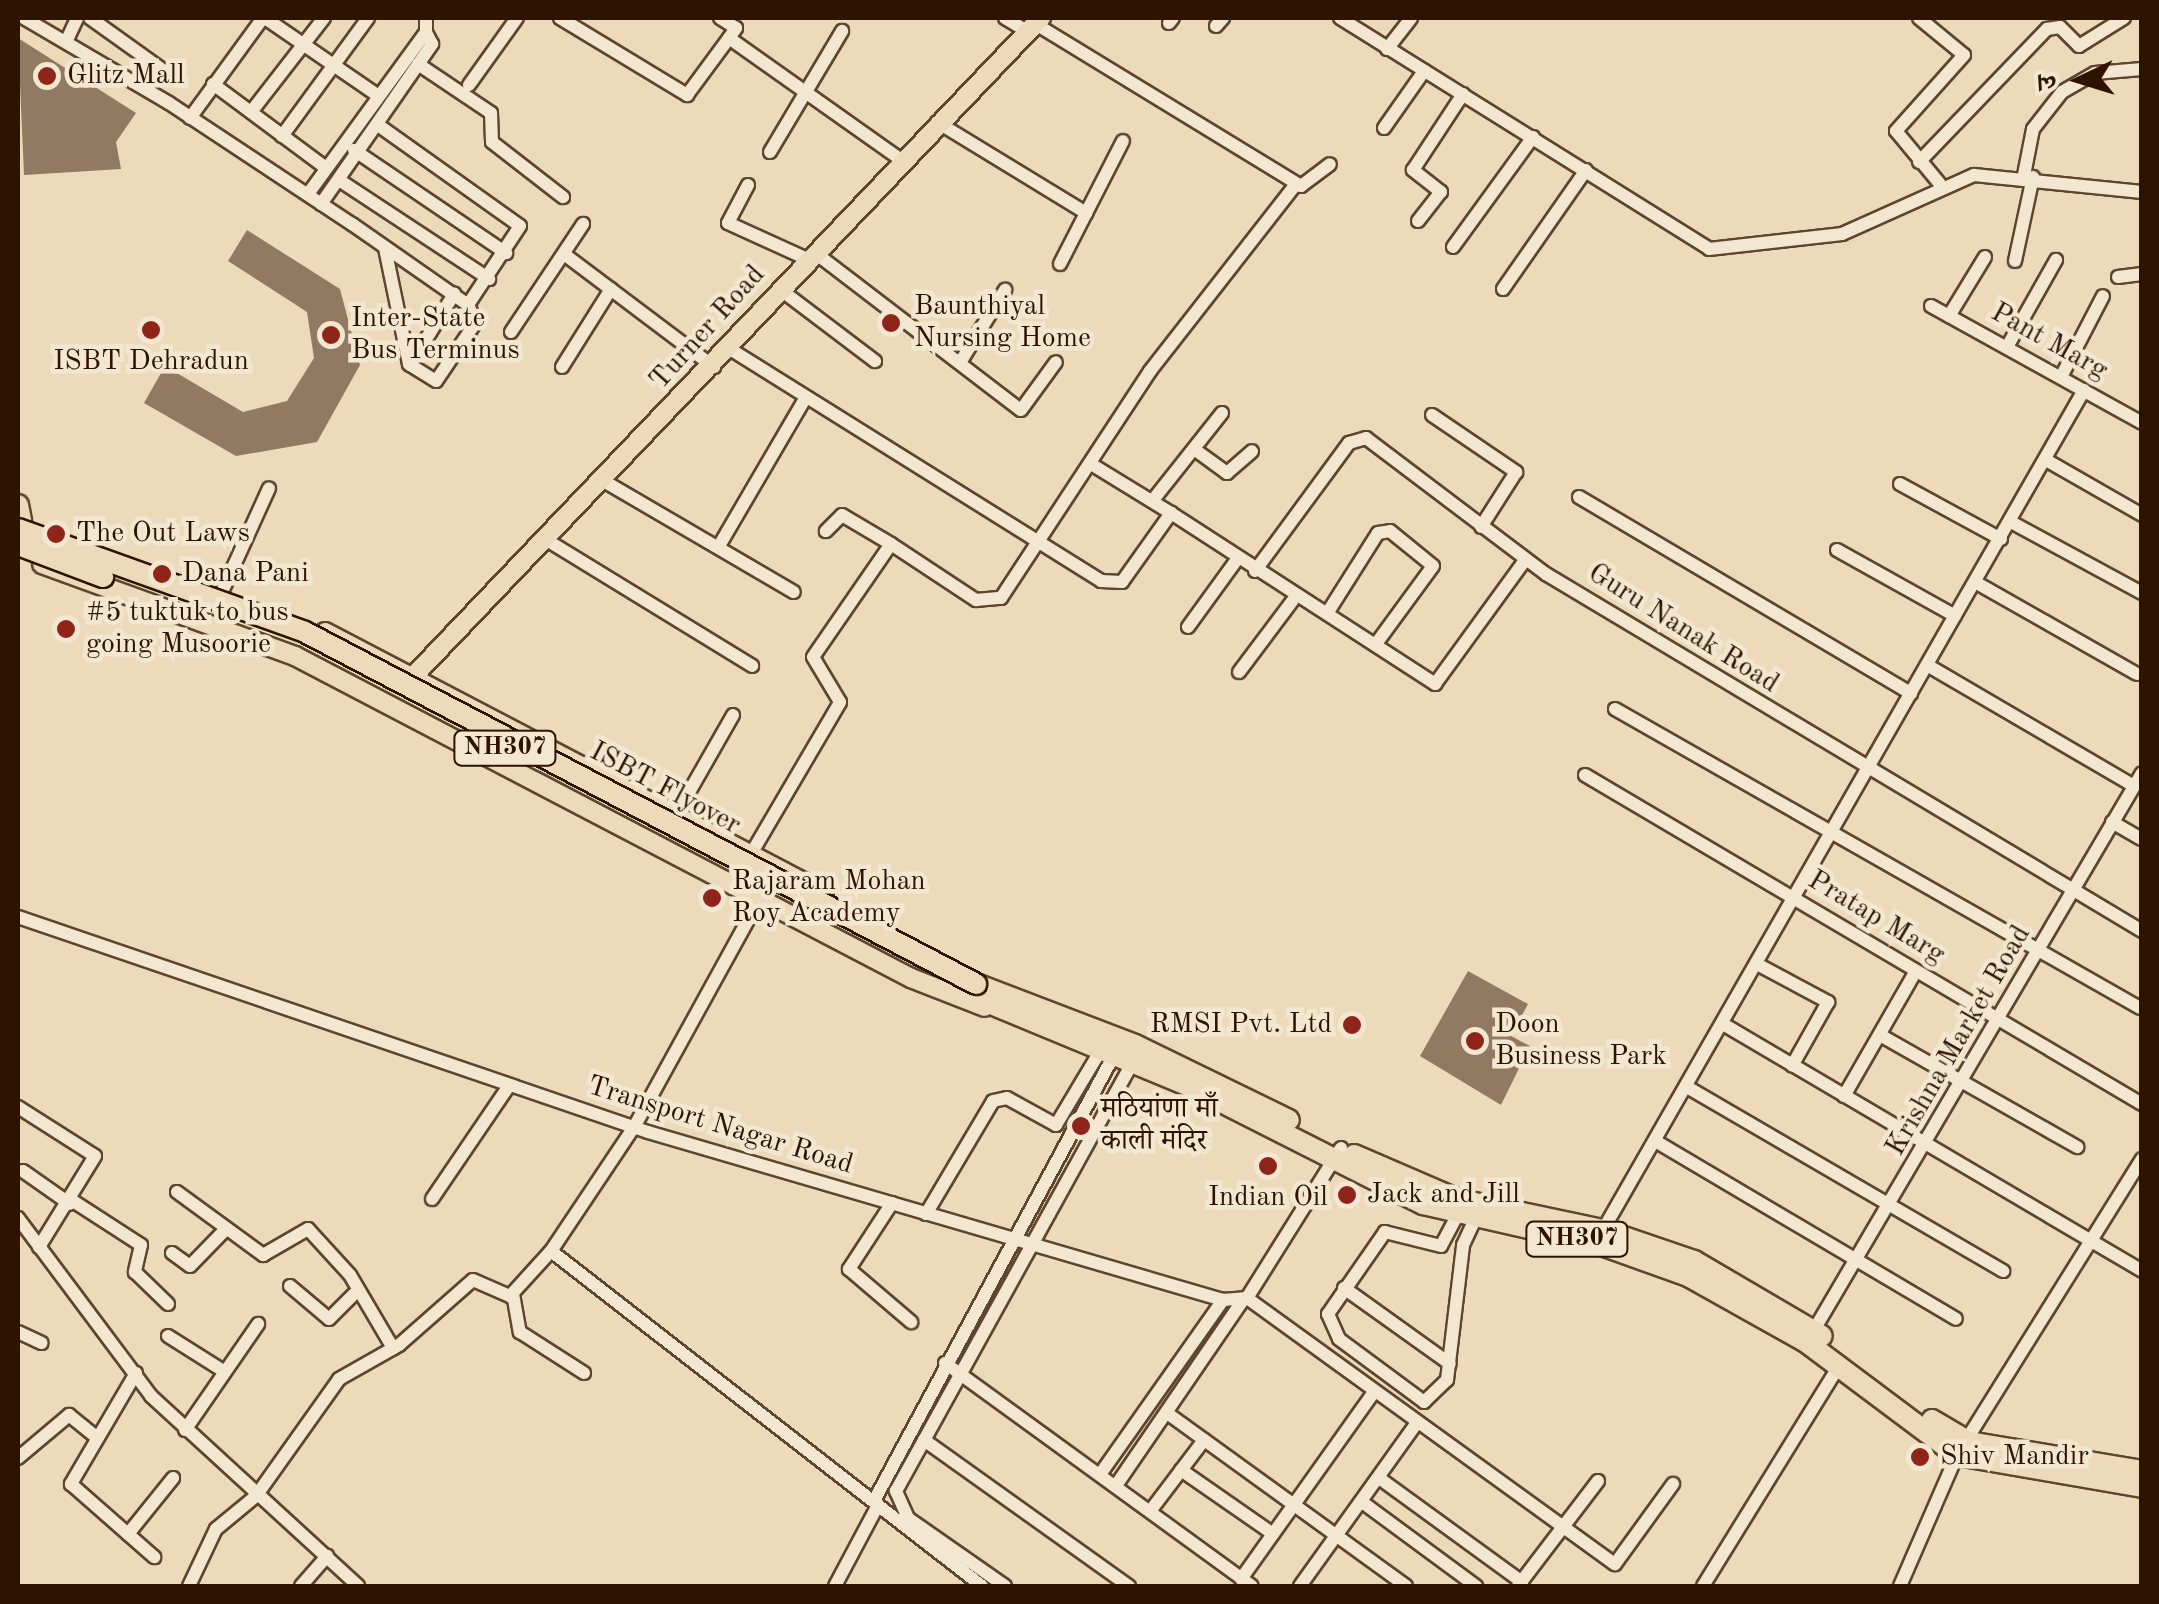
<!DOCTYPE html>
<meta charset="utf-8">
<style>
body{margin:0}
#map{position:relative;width:2159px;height:1604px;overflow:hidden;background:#eddaba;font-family:"Old Standard TT","Noto Serif Devanagari",serif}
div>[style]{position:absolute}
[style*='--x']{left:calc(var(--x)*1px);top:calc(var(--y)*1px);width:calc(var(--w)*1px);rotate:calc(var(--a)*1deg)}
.building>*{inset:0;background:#917a61}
.roads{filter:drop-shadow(2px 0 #5e452e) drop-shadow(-2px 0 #5e452e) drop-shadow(0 2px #5e452e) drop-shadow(0 -2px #5e452e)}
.minor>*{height:12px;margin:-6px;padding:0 6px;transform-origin:6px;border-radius:6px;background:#f3e7d2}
.major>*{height:18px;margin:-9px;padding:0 9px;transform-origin:9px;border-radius:9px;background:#eddaba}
.highway>*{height:20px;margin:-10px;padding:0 10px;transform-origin:10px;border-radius:10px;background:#eddaba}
.bridges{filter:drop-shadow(2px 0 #2e1300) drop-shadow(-2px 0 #2e1300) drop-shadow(0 2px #2e1300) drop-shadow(0 -2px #2e1300)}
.highway-bridge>*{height:20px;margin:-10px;padding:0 10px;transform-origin:10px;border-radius:10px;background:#eddaba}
.dots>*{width:28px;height:28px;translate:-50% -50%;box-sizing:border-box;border:5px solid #f3e7d2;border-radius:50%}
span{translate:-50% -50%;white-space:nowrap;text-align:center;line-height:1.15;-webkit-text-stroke:9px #f3e7d2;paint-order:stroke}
.shield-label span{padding:2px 8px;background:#f3e7d2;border:2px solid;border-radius:8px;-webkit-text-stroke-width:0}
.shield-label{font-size:25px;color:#2e1300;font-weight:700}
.poi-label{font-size:28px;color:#2e1300}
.left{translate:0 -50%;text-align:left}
.right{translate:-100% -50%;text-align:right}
.street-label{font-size:28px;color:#2e1300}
.frame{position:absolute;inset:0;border:20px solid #2e1300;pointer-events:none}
.north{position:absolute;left:2029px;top:30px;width:100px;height:100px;-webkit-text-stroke:8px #f3e7d2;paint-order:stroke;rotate:266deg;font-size:28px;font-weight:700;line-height:40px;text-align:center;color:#2e1300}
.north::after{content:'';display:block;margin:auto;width:35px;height:45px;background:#2e1300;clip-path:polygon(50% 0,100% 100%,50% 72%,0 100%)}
</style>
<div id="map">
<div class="building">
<div style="clip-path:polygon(18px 38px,136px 113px,116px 142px,121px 169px,24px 175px)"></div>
<div style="clip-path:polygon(247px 230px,340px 289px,360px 365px,317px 442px,236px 456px,144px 403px,165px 366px,243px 412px,287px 401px,314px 358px,307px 312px,228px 261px)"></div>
<div style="clip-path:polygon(1468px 971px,1528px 1004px,1511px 1036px,1530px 1046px,1501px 1105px,1420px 1056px)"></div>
</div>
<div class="roads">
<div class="minor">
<div style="--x:24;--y:18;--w:168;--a:30.4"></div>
<div style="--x:169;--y:103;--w:219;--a:33.5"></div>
<div style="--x:352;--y:224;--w:141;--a:34.9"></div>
<div style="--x:468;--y:305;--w:19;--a:65"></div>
<div style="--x:476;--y:322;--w:71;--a:124.1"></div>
<div style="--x:436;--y:381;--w:32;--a:-148"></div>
<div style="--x:409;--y:364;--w:118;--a:-101.7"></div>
<div style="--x:90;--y:18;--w:100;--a:35.6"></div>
<div style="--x:265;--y:18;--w:136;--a:34.5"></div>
<div style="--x:560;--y:18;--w:149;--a:31.2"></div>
<div style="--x:687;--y:95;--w:71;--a:-53.6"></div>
<div style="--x:729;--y:38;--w:211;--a:35.3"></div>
<div style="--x:720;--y:18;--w:19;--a:32"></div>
<div style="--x:736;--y:28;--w:12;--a:125"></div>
<div style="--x:1005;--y:18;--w:26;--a:31"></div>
<div style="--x:1340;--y:18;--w:435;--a:32"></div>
<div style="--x:1709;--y:249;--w:134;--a:-6.4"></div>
<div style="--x:1842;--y:234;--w:145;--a:-24.1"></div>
<div style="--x:1974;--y:175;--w:169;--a:5.8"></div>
<div style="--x:1919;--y:18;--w:58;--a:39.4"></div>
<div style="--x:1964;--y:55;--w:102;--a:131.8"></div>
<div style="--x:1896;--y:131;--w:69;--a:50.3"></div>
<div style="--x:1034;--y:23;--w:313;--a:31.4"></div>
<div style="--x:1301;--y:186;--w:36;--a:-37"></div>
<div style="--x:1169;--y:23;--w:6;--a:-51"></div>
<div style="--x:1216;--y:26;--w:11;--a:-49"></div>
<div style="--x:66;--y:42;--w:26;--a:-65"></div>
<div style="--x:1387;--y:49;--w:39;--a:-52"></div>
<div style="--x:418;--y:64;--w:88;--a:33.9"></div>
<div style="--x:491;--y:113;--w:29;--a:88"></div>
<div style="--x:492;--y:142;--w:90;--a:37.8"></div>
<div style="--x:213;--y:84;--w:141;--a:36.6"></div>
<div style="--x:469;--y:85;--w:82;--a:-54.4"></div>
<div style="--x:251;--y:112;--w:119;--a:-52.2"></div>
<div style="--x:190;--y:118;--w:124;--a:-53.9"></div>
<div style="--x:937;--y:122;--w:175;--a:31.4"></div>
<div style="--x:378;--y:125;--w:174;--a:35.4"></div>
<div style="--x:520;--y:226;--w:95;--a:123.4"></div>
<div style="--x:1384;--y:128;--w:70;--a:-54.9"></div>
<div style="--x:282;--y:136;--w:146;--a:-53.9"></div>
<div style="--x:354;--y:150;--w:184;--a:34.1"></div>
<div style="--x:770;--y:152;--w:141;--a:-59.2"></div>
<div style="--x:1919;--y:162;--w:185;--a:-46.1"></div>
<div style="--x:2047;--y:29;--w:13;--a:-9"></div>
<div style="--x:2060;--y:27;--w:27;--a:45"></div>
<div style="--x:2079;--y:46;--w:53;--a:-31.9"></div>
<div style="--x:2024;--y:175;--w:47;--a:-78.9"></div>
<div style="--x:2033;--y:129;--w:47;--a:-51.9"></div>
<div style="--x:2062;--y:92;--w:38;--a:-30"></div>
<div style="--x:2095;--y:73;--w:47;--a:-4.9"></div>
<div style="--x:339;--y:180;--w:180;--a:33.4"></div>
<div style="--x:748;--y:185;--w:43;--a:117.8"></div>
<div style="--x:728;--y:223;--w:87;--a:24.5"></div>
<div style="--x:308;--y:194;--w:200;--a:-53.9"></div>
<div style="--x:426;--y:32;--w:14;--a:-90"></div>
<div style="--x:321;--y:204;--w:195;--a:-55.2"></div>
<div style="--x:432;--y:44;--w:13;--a:-117"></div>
<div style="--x:1418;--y:221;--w:37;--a:-52"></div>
<div style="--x:1441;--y:192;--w:36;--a:-142"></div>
<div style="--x:1413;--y:170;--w:91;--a:-56.7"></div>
<div style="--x:1453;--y:247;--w:136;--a:-54"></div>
<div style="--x:814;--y:252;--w:260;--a:37.4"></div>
<div style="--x:1021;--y:410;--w:59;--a:-53.9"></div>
<div style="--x:564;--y:254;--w:188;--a:37"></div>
<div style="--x:2015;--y:261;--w:86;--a:-77.9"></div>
<div style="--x:1060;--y:264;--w:138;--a:-62.9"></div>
<div style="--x:2118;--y:277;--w:24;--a:-7"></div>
<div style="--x:1503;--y:289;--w:145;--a:-55.1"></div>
<div style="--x:781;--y:290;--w:118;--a:37.1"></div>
<div style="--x:1931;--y:306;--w:241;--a:29"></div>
<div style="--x:1949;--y:316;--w:69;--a:-58.6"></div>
<div style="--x:511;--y:332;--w:130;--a:-56.3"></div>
<div style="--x:2007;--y:347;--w:100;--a:-60.6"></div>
<div style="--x:730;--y:349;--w:438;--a:32"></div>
<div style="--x:1101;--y:581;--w:21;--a:3"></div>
<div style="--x:1122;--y:582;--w:85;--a:-54.6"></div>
<div style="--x:1171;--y:513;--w:315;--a:32.9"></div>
<div style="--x:1435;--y:684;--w:153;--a:-54"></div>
<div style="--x:961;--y:361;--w:84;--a:-58.2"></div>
<div style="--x:410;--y:365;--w:84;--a:-58.2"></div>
<div style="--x:562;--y:367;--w:92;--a:-57.9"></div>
<div style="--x:2061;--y:377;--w:91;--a:-62.6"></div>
<div style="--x:1432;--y:415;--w:102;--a:34.2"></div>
<div style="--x:1516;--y:472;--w:65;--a:122.5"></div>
<div style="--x:1194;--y:449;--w:41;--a:36"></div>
<div style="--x:1227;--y:473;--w:33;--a:-41"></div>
<div style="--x:2046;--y:460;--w:111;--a:29.8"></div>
<div style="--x:1091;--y:464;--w:94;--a:31.5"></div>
<div style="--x:602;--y:480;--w:222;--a:30.3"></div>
<div style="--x:1900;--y:484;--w:115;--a:28.6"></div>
<div style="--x:1579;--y:497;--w:386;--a:30.6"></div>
<div style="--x:1153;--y:500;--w:111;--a:-51.6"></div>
<div style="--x:2011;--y:522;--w:149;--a:28.5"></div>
<div style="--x:545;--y:539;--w:243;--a:31.5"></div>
<div style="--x:891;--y:544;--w:102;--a:33.4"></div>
<div style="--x:976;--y:600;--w:25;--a:-5"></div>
<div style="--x:1001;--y:598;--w:272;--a:-56.7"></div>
<div style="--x:1150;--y:371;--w:237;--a:-52"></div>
<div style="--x:719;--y:546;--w:167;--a:-59.7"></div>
<div style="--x:1837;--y:550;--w:135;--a:29.2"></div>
<div style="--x:1255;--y:571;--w:159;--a:-53.7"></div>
<div style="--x:1349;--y:443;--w:18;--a:-16"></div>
<div style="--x:1366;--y:438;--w:226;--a:37.1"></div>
<div style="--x:1546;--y:574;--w:695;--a:30.92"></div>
<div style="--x:1975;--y:582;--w:186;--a:29.6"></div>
<div style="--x:221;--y:594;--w:116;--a:-65.6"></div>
<div style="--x:1328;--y:612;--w:93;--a:-57.7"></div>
<div style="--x:1378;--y:533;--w:12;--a:-9"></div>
<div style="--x:1390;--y:531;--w:55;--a:39.1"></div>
<div style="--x:1433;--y:566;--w:97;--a:126.2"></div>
<div style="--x:1188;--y:627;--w:85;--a:-54.1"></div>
<div style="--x:1927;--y:665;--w:240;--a:30.3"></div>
<div style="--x:1239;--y:672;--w:90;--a:-53.1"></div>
<div style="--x:1615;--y:709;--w:604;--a:29.66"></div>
<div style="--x:1585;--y:775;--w:647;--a:30.57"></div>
<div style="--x:676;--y:815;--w:115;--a:-60.3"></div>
<div style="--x:2112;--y:822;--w:34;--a:30"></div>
<div style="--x:751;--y:854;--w:176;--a:-59.6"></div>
<div style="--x:840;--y:702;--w:52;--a:-121"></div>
<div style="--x:813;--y:657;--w:137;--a:-55.4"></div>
<div style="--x:891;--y:544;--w:57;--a:-149.4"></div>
<div style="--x:842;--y:515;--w:23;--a:135"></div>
<div style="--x:759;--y:900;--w:259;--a:118.8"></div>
<div style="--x:634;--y:1127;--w:149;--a:123.8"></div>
<div style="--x:551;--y:1251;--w:546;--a:37.86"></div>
<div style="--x:18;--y:917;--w:666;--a:18.84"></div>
<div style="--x:648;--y:1132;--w:599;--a:16.29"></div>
<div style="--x:1223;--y:1300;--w:24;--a:-5"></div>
<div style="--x:1247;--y:1298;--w:177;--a:-57.9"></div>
<div style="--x:1757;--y:964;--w:81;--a:28.2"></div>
<div style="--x:1828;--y:1002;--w:73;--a:119.4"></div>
<div style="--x:1723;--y:1024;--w:486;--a:30.5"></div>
<div style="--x:1880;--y:1035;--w:227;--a:29.6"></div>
<div style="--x:1687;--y:1087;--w:366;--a:30.2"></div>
<div style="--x:1844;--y:1096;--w:144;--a:-60.1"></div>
<div style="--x:18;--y:1107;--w:91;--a:32.5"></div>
<div style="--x:95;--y:1156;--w:107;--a:121.6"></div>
<div style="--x:1657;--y:1142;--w:347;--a:30.6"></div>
<div style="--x:23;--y:1171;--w:57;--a:35.1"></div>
<div style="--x:177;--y:1192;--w:107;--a:36.2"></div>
<div style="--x:263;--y:1255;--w:52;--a:-30"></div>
<div style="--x:308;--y:1229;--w:62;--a:47.6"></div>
<div style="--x:350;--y:1275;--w:85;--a:59.5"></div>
<div style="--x:432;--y:1199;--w:135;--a:-55.8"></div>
<div style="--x:73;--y:1201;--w:81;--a:32.9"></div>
<div style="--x:141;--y:1245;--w:28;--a:103"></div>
<div style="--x:135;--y:1272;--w:46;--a:44.1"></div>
<div style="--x:892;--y:1203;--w:79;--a:123.1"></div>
<div style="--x:849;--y:1269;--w:82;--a:40.5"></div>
<div style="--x:926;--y:1214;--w:131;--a:-59.3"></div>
<div style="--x:993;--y:1101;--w:14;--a:-12"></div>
<div style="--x:1007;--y:1098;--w:56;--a:28.9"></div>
<div style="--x:1056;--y:1125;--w:90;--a:-59.1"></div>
<div style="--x:1458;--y:1214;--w:36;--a:118"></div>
<div style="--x:1441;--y:1246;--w:58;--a:-166"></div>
<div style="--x:1385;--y:1232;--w:100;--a:124.8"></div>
<div style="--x:1328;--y:1314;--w:27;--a:66"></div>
<div style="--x:1339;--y:1339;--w:106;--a:36.5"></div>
<div style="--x:1424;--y:1402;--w:32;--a:-44"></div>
<div style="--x:1447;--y:1380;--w:136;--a:-83.2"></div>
<div style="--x:1463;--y:1245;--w:31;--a:-65"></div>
<div style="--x:18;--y:1218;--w:222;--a:53.2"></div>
<div style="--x:151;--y:1396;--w:281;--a:42.5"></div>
<div style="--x:1603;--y:1230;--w:968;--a:-60.2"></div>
<div style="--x:172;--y:1253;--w:22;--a:36"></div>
<div style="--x:190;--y:1266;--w:52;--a:-45.8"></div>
<div style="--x:290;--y:1286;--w:51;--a:40.2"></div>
<div style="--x:329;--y:1319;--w:35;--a:-45"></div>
<div style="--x:1344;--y:1288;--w:130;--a:35.6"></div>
<div style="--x:513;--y:1294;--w:39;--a:80"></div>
<div style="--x:520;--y:1332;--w:76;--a:32.6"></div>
<div style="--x:1247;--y:1298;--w:454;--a:35.9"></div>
<div style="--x:1615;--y:1564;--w:99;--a:-54.1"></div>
<div style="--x:1814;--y:1330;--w:646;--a:-59.51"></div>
<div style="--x:18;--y:1332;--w:26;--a:25"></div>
<div style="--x:168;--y:1336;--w:67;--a:32.3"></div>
<div style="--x:945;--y:1363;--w:379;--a:36"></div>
<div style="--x:136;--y:1373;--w:129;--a:120.4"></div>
<div style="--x:71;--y:1484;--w:111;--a:41.3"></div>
<div style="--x:1167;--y:1413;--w:295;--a:35.9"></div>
<div style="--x:185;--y:1430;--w:129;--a:-55.4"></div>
<div style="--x:924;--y:1440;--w:252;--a:35.5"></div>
<div style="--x:18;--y:1458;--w:67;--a:-40.1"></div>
<div style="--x:69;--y:1415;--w:33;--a:39"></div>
<div style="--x:1181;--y:1470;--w:112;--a:34.8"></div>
<div style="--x:1101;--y:1473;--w:212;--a:-54.8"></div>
<div style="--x:1379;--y:1478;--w:177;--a:36"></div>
<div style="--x:1117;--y:1484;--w:223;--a:-55.6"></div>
<div style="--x:875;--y:1499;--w:506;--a:-61.71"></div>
<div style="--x:1362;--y:1502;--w:142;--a:36.4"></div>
<div style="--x:1151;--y:1510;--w:88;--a:-52.9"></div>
<div style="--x:128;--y:1534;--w:72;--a:-51.2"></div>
<div style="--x:1241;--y:1579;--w:228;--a:-54.6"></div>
<div style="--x:189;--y:1586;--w:63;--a:-64.7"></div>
<div style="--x:216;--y:1529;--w:52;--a:-39.5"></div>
<div style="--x:256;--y:1496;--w:143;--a:-54.6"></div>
<div style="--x:339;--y:1379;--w:69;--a:-29.5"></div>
<div style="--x:399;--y:1345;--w:98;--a:-41.3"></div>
<div style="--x:473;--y:1280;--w:40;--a:23.4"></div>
<div style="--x:510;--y:1296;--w:61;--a:-47.7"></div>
<div style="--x:301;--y:1586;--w:40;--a:-49"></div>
<div style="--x:835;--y:1586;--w:92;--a:-62"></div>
<div style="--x:1005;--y:1586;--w:118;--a:-145"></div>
<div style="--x:908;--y:1518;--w:30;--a:-114"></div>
<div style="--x:896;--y:1491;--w:491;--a:-61.1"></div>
<div style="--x:1300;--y:1586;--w:199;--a:-54.4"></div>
<div style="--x:1518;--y:1586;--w:132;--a:-52.7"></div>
<div style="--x:1703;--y:1586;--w:259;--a:-58.3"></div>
<div style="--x:1900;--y:1586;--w:143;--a:-66.5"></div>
<div style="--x:1957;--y:1455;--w:349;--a:-58"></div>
</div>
<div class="major">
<div style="--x:42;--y:564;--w:269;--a:20"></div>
<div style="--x:295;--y:656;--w:695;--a:27.6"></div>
<div style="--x:911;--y:978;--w:79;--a:21.4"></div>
<div style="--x:325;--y:632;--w:563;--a:27.61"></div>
<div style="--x:407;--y:683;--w:919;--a:-46.37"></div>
</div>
<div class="highway">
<div style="--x:18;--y:505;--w:16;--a:79"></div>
<div style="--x:976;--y:984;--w:170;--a:21"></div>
<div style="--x:1135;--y:1045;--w:171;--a:26"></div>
<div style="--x:972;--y:996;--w:238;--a:22.5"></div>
<div style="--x:1192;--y:1087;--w:259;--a:26.9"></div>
<div style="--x:1423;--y:1204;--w:180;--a:12.8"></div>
<div style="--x:1599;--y:1244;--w:95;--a:19.8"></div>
<div style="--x:1688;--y:1276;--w:135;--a:29.2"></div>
<div style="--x:1806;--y:1342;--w:189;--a:36.8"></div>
<div style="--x:1957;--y:1455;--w:188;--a:9.8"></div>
<div style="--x:1354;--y:1155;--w:111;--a:23.3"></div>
<div style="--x:1456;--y:1199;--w:150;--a:11.9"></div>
<div style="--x:1603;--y:1230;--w:96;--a:18.8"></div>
<div style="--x:1694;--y:1261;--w:148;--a:30.4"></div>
<div style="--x:1932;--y:1420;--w:43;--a:30.7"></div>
<div style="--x:1969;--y:1442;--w:175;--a:9.5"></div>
</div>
</div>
<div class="bridges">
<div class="highway-bridge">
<div style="--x:18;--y:529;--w:305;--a:19.7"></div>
<div style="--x:305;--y:632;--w:758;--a:27.68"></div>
<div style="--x:18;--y:545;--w:91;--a:20.6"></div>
</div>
</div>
<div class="dots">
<div style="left:47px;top:76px;background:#8f2418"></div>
<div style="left:891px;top:323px;background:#8f2418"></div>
<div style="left:151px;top:330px;background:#8f2418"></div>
<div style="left:331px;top:335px;background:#8f2418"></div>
<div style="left:56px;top:534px;background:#8f2418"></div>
<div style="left:162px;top:574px;background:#8f2418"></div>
<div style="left:66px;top:629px;background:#8f2418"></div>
<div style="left:712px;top:898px;background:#8f2418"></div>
<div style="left:1352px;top:1025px;background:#8f2418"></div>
<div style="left:1475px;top:1041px;background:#8f2418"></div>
<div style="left:1081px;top:1126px;background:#8f2418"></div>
<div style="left:1268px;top:1166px;background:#8f2418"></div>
<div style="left:1347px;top:1195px;background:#8f2418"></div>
<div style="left:1920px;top:1457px;background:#8f2418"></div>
</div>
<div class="shield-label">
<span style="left:505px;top:748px">NH307</span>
<span style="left:1577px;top:1239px">NH307</span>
</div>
<div class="poi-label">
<span class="left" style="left:67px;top:76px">Glitz Mall</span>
<span class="left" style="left:914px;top:323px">Baunthiyal<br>Nursing Home</span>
<span class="left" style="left:351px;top:335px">Inter-State<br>Bus Terminus</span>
<span style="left:151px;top:362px">ISBT Dehradun</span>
<span class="left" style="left:76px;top:534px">The Out Laws</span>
<span class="left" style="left:182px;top:574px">Dana Pani</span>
<span class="left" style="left:86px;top:629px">#5 tuktuk to bus<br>going Musoorie</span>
<span class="left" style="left:732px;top:898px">Rajaram Mohan<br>Roy Academy</span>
<span class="right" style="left:1332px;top:1025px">RMSI Pvt. Ltd</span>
<span class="left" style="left:1495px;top:1041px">Doon<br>Business Park</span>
<span class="left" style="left:1101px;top:1126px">मठियांणा माँ<br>काली मंदिर</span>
<span class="left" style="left:1367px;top:1195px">Jack and Jill</span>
<span style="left:1268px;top:1198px">Indian Oil</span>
<span class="left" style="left:1940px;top:1457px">Shiv Mandir</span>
</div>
<div class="street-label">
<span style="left:708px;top:328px;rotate:-48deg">Turner Road</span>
<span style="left:2049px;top:342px;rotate:29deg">Pant Marg</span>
<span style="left:1683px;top:629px;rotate:32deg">Guru Nanak Road</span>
<span style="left:665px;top:789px;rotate:28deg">ISBT Flyover</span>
<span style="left:1876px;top:918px;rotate:31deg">Pratap Marg</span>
<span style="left:1959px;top:1041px;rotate:-60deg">Krishna Market Road</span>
<span style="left:720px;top:1126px;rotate:17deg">Transport Nagar Road</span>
</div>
<div class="frame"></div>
<div class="north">उ</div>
</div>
